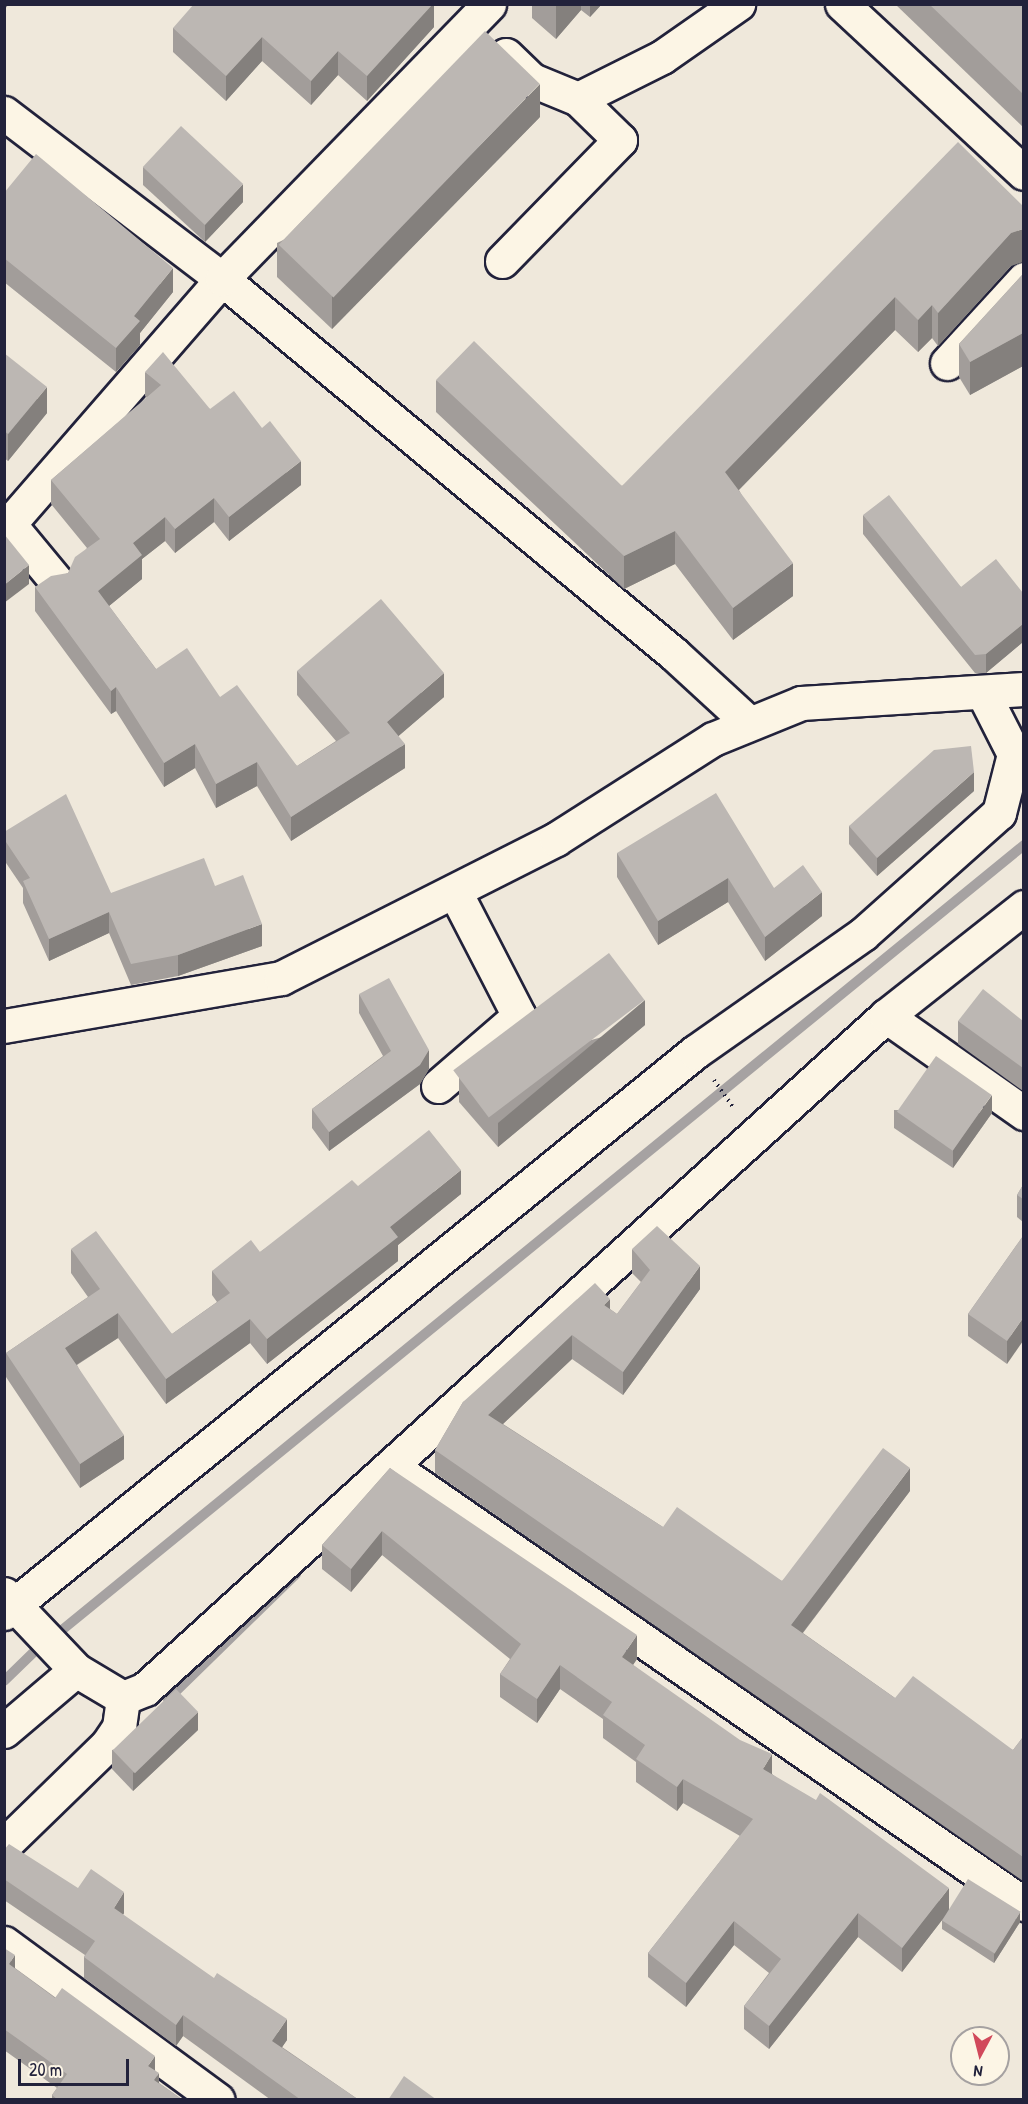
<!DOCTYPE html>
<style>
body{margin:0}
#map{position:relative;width:1028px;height:2104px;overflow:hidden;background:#efe8db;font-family:"Patrick Hand",sans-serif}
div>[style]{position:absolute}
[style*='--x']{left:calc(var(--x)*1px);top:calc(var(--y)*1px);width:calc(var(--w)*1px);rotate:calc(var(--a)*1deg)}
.stream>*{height:10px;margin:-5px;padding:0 5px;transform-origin:5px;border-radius:5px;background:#a6a2a2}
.path>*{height:4px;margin-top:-2px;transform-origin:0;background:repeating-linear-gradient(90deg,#22223b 0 1.5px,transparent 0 6px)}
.roads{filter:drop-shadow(2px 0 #22223b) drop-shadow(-2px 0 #22223b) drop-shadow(0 2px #22223b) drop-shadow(0 -2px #22223b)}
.minor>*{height:33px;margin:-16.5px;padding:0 16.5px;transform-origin:16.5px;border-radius:16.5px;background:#fcf5e5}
.wall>*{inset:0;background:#a29d9a}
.shaded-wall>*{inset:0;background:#84807d;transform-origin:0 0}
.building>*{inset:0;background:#bcb7b3;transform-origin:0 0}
span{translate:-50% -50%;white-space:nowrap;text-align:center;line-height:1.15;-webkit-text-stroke:5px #fcf5e5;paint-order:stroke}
.frame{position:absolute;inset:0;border:6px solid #22223b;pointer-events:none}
.north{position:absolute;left:950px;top:2026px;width:60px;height:60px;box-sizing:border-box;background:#fcf5e5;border:2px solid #a5a1a1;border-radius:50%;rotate:187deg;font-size:16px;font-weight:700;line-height:24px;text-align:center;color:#22223b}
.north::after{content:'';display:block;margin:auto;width:21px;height:27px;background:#d1495b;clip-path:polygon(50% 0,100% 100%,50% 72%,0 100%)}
.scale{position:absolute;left:18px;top:2059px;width:111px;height:27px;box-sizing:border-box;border:3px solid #22223b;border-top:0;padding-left:8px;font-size:18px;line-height:21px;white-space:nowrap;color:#22223b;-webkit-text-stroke:4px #fcf5e5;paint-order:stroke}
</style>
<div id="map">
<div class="stream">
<div style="--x:62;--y:1630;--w:1242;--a:-39.21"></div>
<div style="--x:4;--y:1681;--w:49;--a:-44.2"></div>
<div style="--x:168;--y:1699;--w:179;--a:-44.3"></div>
</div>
<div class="path">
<div style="--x:714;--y:1080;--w:35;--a:55"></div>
</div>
<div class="roads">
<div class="minor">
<div style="--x:842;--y:4;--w:248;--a:42.9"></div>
<div style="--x:506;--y:55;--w:36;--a:44"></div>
<div style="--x:532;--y:80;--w:50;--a:22.4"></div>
<div style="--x:578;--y:99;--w:94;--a:-26.6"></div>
<div style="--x:662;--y:57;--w:93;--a:-34.9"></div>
<div style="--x:4;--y:113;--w:274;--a:37.3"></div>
<div style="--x:222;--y:279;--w:587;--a:39.68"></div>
<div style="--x:674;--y:654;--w:100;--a:42.6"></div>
<div style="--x:502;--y:261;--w:169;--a:-45.7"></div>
<div style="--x:620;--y:140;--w:59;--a:-135.7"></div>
<div style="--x:947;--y:363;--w:114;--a:-47.5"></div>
<div style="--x:57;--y:582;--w:75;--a:-129.6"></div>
<div style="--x:9;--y:524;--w:325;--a:-49"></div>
<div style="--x:222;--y:279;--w:383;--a:-45.8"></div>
<div style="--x:886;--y:1016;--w:169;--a:35.1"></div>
<div style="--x:4;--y:1026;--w:281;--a:-9.8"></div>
<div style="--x:281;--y:978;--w:308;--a:-26.8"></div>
<div style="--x:556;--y:839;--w:186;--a:-32.5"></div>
<div style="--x:713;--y:739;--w:95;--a:-22.2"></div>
<div style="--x:801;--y:703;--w:223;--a:-3.6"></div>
<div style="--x:438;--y:1086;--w:107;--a:-40.8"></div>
<div style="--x:519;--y:1016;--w:140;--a:-117.3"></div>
<div style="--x:391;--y:1466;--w:770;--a:34.68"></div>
<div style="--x:4;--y:1594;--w:105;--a:46.5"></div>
<div style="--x:4;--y:1613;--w:890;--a:-39.07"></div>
<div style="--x:695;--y:1052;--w:205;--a:-35.1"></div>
<div style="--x:863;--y:934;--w:182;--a:-41.7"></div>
<div style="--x:999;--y:813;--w:61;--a:-75.7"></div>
<div style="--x:1014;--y:754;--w:68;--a:-116.9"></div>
<div style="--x:4;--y:1731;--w:94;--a:-40.3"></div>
<div style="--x:76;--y:1670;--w:55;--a:30.8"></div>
<div style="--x:123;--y:1698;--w:24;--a:-22"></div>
<div style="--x:145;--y:1689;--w:1001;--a:-42.25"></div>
<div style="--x:886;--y:1016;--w:176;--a:-38.3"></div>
<div style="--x:4;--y:1845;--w:144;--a:-44.2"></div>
<div style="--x:107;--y:1745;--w:22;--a:-56"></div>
<div style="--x:119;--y:1727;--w:29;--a:-82"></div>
<div style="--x:4;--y:1943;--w:265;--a:36.3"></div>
</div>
</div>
<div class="wall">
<div style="clip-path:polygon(532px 4px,602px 4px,590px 17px,581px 10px,556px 39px,532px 18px)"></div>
<div style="clip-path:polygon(895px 4px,1023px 4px,1023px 127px)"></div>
<div style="clip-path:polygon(434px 6px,434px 27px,367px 101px,338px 75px,311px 105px,262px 61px,226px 101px,173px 52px,173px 28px)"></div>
<div style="clip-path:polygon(540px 117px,332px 329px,277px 277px,277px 243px)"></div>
<div style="clip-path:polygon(143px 167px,243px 202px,205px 242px,143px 185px)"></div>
<div style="clip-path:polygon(4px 193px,173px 292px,140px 333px,140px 345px,116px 372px,4px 282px)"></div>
<div style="clip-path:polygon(1023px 206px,1011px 266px,938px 346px,932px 338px,918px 352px,895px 330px,739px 490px,793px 596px,733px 640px,675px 564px,624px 589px,436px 412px,436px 380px,622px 486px)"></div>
<div style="clip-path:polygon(1023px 274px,1023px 366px,970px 395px,959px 377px,959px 344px)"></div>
<div style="clip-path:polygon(4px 353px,47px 413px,8px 461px,4px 458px)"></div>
<div style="clip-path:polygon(145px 372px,210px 409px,301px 485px,229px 541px,214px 522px,175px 553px,165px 541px,142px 559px,142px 579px,109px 606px,156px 669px,220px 697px,297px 766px,336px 741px,297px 695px,297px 671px,444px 697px,398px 736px,405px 768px,291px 841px,257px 786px,216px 808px,195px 768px,164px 787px,116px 711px,111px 714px,35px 611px,35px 587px,68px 573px,87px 548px,51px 504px,51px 480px,147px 398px,145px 396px)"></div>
<div style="clip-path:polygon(863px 515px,961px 587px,1023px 593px,1023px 642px,986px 673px,975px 673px,863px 534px)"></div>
<div style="clip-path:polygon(974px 791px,877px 876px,849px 844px,849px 826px)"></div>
<div style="clip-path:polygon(4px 832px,111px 893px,215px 886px,262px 946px,178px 976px,131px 985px,109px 933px,49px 961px,23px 903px,23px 888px,4px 860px)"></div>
<div style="clip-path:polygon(617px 853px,774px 888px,822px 916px,765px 961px,728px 902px,658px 945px,617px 877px)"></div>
<div style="clip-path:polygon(359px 994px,429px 1069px,420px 1084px,329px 1151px,312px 1128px,312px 1109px,383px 1056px,359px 1013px)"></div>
<div style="clip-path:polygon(958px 1021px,1023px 1021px,1023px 1091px,958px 1044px)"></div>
<div style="clip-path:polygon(645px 1025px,498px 1147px,459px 1102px,459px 1077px)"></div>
<div style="clip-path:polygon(894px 1110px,992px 1113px,953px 1168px,894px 1128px)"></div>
<div style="clip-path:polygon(1023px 1185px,1023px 1222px,1017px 1217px,1017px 1195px)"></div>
<div style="clip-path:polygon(358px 1186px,461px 1194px,398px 1245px,398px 1261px,267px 1364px,250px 1343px,166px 1404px,118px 1338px,77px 1365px,124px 1459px,80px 1488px,6px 1377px,6px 1355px,4px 1356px,4px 1330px,6px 1353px,88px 1297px,71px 1273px,71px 1249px,172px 1334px,217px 1302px,212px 1295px,212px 1271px,260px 1252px)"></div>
<div style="clip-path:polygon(1023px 1236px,1007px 1364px,968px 1336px,968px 1314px)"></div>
<div style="clip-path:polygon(632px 1249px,700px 1289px,623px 1395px,572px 1359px,503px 1424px,663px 1527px,782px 1581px,910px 1491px,803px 1633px,895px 1698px,1013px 1750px,1023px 1737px,1023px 1881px,435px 1473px,435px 1450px,463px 1402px,610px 1309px,617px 1314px,641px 1282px,632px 1273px)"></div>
<div style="clip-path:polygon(390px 1468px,637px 1659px,633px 1665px,772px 1774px,949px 1909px,1020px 1922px,994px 1963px,942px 1929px,942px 1920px,902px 1972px,858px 1937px,769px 2049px,744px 2029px,744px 2006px,769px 1973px,734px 1945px,686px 2007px,648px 1977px,648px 1953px,740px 1836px,683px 1803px,677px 1811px,636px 1782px,636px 1762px,603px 1738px,603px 1719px,560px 1689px,537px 1723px,500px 1697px,500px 1674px,510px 1659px,382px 1555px,351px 1592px,322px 1569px,322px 1545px)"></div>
<div style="clip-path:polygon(198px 1730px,133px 1791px,112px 1769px,112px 1750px)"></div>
<div style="clip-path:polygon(4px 1850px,124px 1913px,123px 1915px,287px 2040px,282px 2047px,359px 2100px,271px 2100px,183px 2036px,176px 2046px,84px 1978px,84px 1957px,85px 1955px,4px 1900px)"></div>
<div style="clip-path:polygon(4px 1948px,15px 1968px,155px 2070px,159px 2083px,183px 2100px,52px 2100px,52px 2095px,57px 2088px,4px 2050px)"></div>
</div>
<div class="shaded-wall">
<div style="clip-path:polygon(4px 4px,9px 4px,4px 10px)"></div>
<div style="clip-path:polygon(423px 4px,435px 4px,434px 6px,434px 27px,367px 101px,367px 76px)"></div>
<div style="clip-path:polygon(557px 4px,581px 4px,581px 10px,556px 39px,556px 6px)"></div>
<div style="clip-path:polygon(590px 4px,602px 4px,590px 17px)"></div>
<div style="clip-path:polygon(262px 37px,262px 61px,226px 101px,226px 76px)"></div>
<div style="clip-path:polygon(338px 51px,338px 75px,311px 105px,311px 81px)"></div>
<div style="clip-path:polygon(540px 84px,540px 117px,332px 329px,332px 296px)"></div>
<div style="clip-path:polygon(243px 184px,243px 202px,205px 242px,205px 224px)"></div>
<div style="clip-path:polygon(1023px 229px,1023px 262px,1011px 266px,938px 346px,938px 313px,1011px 233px)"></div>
<div style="clip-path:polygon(173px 268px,173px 292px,140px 333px,140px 345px,116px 372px,116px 348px,134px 316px)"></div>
<div style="clip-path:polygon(895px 297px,895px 330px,725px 504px,725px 472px)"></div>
<div style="clip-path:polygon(932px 305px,932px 338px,918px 352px,918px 320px)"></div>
<div style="clip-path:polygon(1023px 333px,1023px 366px,970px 395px,970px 362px)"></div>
<div style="clip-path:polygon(47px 387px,47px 413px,8px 461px,8px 434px)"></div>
<div style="clip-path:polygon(301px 461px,301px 485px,229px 541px,229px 517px)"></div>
<div style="clip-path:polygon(214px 498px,214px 522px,175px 553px,175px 529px)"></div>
<div style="clip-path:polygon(165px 517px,165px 541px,142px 559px,142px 579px,98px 615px,98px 591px,133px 543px)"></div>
<div style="clip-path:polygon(675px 531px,675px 564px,624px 589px,624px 556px)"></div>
<div style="clip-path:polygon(793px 563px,793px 596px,733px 640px,733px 608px)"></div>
<div style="clip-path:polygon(29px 565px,29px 584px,4px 603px,4px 585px)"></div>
<div style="clip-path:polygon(1023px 624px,1023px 642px,986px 673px,986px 654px)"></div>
<div style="clip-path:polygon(444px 673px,444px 697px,387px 746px,387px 722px)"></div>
<div style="clip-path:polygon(116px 687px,116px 711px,111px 714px,111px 691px)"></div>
<div style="clip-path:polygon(195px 744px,195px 768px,164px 787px,164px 763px)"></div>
<div style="clip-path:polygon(405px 744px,405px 768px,291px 841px,291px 817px)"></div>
<div style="clip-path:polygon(257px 762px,257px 786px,216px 808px,216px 784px)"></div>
<div style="clip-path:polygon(974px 772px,974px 791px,877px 876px,877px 858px)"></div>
<div style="clip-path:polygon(728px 878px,728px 902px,658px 945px,658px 921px)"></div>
<div style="clip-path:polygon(822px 892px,822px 916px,765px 961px,765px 937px)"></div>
<div style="clip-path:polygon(109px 912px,109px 933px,49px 961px,49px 939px)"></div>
<div style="clip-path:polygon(262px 924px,262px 946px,178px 976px,178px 955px)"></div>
<div style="clip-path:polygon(645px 1000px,645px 1025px,498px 1147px,498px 1123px)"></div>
<div style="clip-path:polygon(429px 1050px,429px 1069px,420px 1084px,329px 1151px,329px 1132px)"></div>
<div style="clip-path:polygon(992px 1095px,992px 1113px,953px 1168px,953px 1150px)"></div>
<div style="clip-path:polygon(461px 1170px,461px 1194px,398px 1245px,398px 1261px,267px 1364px,267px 1339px,390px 1227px)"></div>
<div style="clip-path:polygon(700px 1266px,700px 1289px,623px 1395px,623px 1372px)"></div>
<div style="clip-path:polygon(610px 1299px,610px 1323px,604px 1305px)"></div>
<div style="clip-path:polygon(118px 1313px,118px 1338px,65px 1372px,65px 1348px)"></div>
<div style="clip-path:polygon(1023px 1318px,1023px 1341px,1007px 1364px,1007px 1341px)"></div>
<div style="clip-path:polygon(250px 1319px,250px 1343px,166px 1404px,166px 1379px)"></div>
<div style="left:6px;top:1332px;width:23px;height:2px;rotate:90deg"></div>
<div style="clip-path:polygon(572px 1335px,572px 1359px,488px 1438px,488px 1415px)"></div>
<div style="clip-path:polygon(124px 1435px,124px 1459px,80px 1488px,80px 1464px)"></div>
<div style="clip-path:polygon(910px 1468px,910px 1491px,791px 1648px,791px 1625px)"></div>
<div style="clip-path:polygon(382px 1531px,382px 1555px,351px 1592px,351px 1569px)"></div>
<div style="clip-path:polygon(637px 1635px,637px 1659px,622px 1681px,622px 1657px)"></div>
<div style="clip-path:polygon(560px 1665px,560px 1689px,537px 1723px,537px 1699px)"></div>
<div style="clip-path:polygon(198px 1712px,198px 1730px,133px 1791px,133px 1773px)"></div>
<div style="clip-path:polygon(772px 1754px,772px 1777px,763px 1769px)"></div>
<div style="clip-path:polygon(683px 1779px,683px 1803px,677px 1811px,677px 1787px)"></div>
<div style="clip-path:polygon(949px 1888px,949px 1911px,902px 1972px,902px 1948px)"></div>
<div style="clip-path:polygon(124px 1892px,124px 1913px,114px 1929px,114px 1908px)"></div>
<div style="clip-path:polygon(1020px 1912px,1020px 1922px,994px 1963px,994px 1954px)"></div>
<div style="clip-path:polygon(858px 1913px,858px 1937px,769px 2049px,769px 2026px)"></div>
<div style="clip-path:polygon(734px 1921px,734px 1945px,686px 2007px,686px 1983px)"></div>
<div style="clip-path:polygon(15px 1955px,15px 1976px,9px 1964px)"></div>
<div style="clip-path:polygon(183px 2015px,183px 2036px,176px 2046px,176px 2025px)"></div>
<div style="clip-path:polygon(287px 2019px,287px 2040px,272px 2062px,272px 2041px)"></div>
<div style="clip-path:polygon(155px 2056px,155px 2077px,148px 2066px)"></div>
<div style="clip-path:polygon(159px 2073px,159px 2094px,154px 2080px)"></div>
</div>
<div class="building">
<div style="clip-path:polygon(194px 4px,433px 4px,367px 76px,338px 51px,311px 81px,262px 37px,226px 76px,173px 28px)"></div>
<div style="clip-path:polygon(929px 4px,1023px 4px,1023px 94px)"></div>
<div style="left:485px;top:31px;width:76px;height:297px;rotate:44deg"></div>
<div style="left:181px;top:126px;width:85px;height:56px;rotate:43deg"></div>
<div style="clip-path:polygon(958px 142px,1023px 206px,1023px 229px,1011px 233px,938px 313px,932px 305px,918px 320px,895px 297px,725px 472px,793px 563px,733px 608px,675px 531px,624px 556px,436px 380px,474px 341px,622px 486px)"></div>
<div style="clip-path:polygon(36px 154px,173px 268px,134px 316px,140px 321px,116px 348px,4px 258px,4px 193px)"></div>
<div style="clip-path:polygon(1023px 274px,1023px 333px,970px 362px,959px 344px)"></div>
<div style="clip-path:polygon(163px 352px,210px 409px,234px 391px,262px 428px,270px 421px,301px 461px,229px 517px,214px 498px,175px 529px,165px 517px,133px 543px,142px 555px,98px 591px,156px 669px,187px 648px,220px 697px,237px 685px,297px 766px,350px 733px,297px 671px,381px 599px,444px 673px,387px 722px,405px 744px,291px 817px,257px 762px,216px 784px,195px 744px,164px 763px,116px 687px,111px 691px,35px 587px,51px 576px,68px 573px,75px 557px,100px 539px,51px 480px,161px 385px,145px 372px)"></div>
<div style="clip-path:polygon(4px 353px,47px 387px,8px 434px,4px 431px)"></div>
<div style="clip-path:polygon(889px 495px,961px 587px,996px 559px,1023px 593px,1023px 624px,986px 654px,975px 655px,863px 515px)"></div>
<div style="clip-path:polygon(4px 534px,29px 565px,4px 585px)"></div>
<div style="clip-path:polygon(971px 746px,974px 772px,877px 858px,849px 826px,934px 750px)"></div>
<div style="clip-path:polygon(716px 793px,774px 888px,803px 865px,822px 892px,765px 937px,728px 878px,658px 921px,617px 853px)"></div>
<div style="clip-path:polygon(66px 794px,111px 893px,204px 858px,215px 886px,243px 875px,262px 924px,178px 955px,131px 964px,109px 912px,49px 939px,23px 881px,30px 878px,4px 839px,4px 832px)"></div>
<div style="left:609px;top:953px;width:59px;height:195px;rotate:53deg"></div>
<div style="clip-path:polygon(389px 978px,429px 1050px,420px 1065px,329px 1132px,312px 1109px,391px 1051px,359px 994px)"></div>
<div style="clip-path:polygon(983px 989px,1023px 1021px,1023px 1068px,958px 1021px)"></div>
<div style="left:936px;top:1056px;width:68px;height:68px;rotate:35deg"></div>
<div style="clip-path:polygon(429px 1130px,461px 1170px,390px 1227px,398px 1237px,267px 1339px,250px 1319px,166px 1379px,118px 1313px,65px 1348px,124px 1435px,80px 1464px,6px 1353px,100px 1289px,71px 1249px,96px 1231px,172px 1334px,230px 1293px,212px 1271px,251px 1240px,260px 1252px,352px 1180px,358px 1186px)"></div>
<div style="clip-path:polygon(1023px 1185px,1023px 1199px,1017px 1195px)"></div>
<div style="clip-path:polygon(657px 1226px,700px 1266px,623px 1372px,572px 1335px,488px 1415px,663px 1527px,677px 1507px,782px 1581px,883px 1448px,910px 1468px,791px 1625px,895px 1698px,913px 1676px,1013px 1750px,1023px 1737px,1023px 1857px,435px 1450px,463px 1402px,595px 1283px,610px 1299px,604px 1305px,617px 1314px,650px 1270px,632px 1249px)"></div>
<div style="clip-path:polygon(1023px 1236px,1023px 1318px,1007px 1341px,968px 1314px)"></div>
<div style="clip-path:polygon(390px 1468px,637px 1635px,622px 1657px,740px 1740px,772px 1754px,763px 1769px,816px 1800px,820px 1793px,949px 1888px,902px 1948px,858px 1913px,769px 2026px,744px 2006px,781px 1959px,734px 1921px,686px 1983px,648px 1953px,753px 1819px,683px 1779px,677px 1787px,636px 1759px,645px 1745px,603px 1715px,612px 1702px,560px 1665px,537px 1699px,500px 1674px,521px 1644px,382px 1531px,351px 1569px,322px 1545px)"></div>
<div style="left:176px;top:1689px;width:32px;height:88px;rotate:46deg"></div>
<div style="clip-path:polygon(9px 1844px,78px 1888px,91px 1869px,124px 1892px,114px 1908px,214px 1978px,217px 1973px,287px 2019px,272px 2041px,359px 2100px,301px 2100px,183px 2015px,176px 2025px,84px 1957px,95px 1941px,4px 1879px,4px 1850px)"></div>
<div style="left:968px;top:1879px;width:62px;height:49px;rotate:32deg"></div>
<div style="clip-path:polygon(4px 1948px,15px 1955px,9px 1964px,55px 1998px,62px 1988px,155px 2056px,148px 2066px,159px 2073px,154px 2080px,183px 2100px,58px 2100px,52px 2095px,67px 2074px,4px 2029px)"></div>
<div style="clip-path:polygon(404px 2076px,437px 2100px,388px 2100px)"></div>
</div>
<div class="frame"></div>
<div class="north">N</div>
<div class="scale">20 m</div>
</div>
